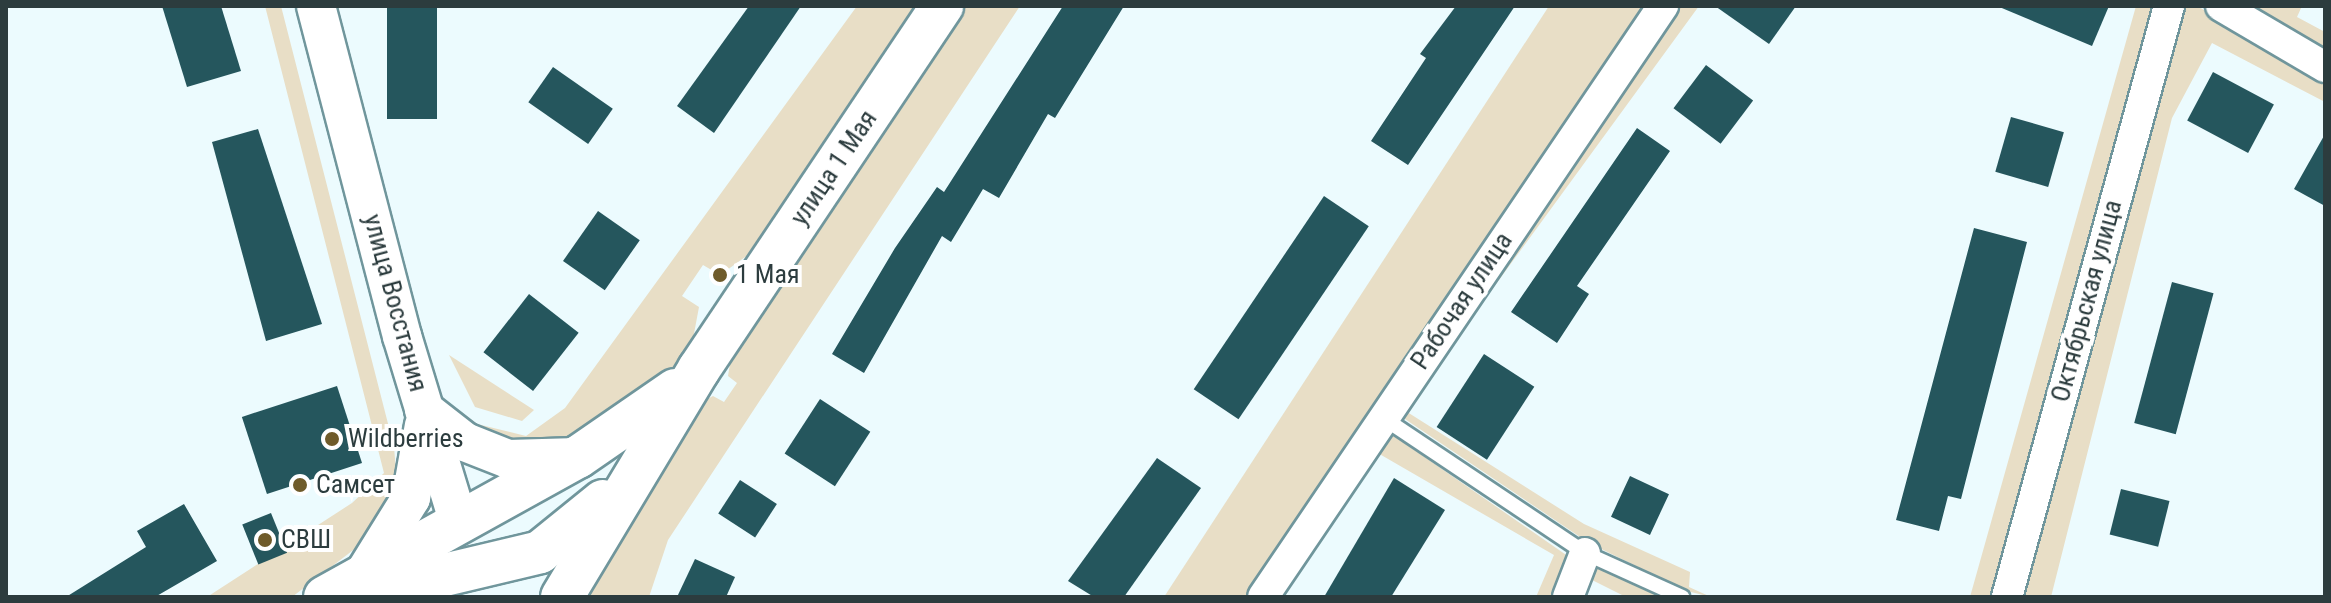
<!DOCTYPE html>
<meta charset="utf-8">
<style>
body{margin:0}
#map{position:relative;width:2331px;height:603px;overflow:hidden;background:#ecfbfe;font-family:"Roboto Condensed",sans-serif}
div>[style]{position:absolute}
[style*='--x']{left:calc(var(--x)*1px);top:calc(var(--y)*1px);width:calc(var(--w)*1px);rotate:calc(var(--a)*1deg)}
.green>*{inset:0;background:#e8dec6}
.building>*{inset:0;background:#25565d;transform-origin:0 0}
.roads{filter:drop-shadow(2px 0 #70969c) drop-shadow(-2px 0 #70969c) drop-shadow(0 2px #70969c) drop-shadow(0 -2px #70969c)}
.service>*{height:14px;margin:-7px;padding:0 7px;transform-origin:7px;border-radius:7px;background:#fff}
.minor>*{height:30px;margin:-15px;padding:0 15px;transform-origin:15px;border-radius:15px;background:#fff}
.tertiary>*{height:38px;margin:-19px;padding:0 19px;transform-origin:19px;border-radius:19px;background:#fff}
.secondary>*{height:42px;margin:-21px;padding:0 21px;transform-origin:21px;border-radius:21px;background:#fff}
.dots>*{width:22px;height:22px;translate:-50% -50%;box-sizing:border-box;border:4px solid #fff;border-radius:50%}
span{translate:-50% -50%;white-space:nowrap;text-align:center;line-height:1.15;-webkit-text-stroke:8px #fff;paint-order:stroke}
.street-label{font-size:26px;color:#2c3c3e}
.poi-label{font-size:26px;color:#2c3c3e}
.left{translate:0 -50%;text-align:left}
.frame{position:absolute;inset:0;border:8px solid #2c3c3e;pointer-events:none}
</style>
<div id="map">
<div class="green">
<div style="clip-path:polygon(265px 6px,281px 6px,394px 447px,397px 482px,383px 518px,365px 541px,292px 597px,207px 597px,352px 503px,384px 473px)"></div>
<div style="clip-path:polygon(857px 6px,923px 6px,762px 245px,720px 275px,703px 265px,682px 296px,699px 307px,690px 355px,678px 369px,581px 437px,524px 450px,453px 419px,447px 401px,477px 424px,526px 436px,565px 408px)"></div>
<div style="clip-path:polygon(961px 6px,1020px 6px,668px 540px,649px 597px,575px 597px,696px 405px,713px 396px,724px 402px,737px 383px,728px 376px,732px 351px)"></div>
<div style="clip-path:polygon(1549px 6px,1651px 6px,1247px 597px,1164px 597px)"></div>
<div style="clip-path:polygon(1674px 6px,1699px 6px,1404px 410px,1584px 524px,1690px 572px,1689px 587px,1711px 597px,1687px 591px,1589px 543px,1396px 413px)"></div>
<div style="clip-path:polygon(2136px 6px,2155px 6px,1995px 597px,1970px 597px)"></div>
<div style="clip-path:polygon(2180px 6px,2197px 6px,2325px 79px,2325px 102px,2212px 43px,2172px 118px,2051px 597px,2018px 597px)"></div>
<div style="clip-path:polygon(2249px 6px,2302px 6px,2297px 17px,2325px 32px,2325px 52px)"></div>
<div style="clip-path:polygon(449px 355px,534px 410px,522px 421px,475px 407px)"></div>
<div style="clip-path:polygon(1387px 431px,1572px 559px,1557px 597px,1536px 597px,1554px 555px,1376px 452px)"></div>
<div style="clip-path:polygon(1587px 563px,1666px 597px,1626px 597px,1592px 580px,1585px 597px,1574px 597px)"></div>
</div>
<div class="building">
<div style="clip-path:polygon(162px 6px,221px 6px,241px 71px,187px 87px)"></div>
<div style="left:387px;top:6px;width:50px;height:113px"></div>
<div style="clip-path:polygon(749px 6px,801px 6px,714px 133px,677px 106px)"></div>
<div style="clip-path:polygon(1063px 6px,1124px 6px,1055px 118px,1048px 114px,999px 198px,983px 189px,951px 242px,942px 236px,864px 373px,832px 354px,895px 248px,937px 187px,944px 192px)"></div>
<div style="clip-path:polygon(1456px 6px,1515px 6px,1408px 165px,1371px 141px,1426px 58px,1420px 54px)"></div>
<div style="clip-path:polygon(1715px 6px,1796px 6px,1769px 44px)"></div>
<div style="clip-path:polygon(1997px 6px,2109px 6px,2092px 46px)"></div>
<div style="left:1706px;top:65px;width:59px;height:54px;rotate:37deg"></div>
<div style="left:553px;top:67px;width:73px;height:43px;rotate:35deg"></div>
<div style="left:2213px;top:72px;width:69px;height:55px;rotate:28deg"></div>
<div style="left:2011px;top:117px;width:55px;height:57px;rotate:16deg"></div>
<div style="clip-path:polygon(1637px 128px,1670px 151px,1577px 286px,1589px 294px,1557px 343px,1511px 312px)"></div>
<div style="clip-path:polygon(258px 129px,322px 324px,266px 341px,212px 142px)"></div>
<div style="clip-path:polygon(2325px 134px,2325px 206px,2294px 189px)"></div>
<div style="left:1324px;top:196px;width:54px;height:233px;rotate:34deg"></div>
<div style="left:598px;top:211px;width:51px;height:61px;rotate:35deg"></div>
<div style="clip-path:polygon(1974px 228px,2027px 242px,1961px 499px,1948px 496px,1939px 531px,1896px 520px)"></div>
<div style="left:2172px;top:282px;width:43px;height:146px;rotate:15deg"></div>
<div style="left:529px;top:294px;width:63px;height:74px;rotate:38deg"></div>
<div style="left:1484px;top:354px;width:60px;height:87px;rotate:33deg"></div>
<div style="left:337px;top:386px;width:81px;height:100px;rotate:72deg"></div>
<div style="left:820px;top:399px;width:60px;height:65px;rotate:33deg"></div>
<div style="clip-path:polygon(1157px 458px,1201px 488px,1124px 597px,1094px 597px,1068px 581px)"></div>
<div style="left:1630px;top:476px;width:43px;height:45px;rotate:25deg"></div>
<div style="clip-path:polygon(1394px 478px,1445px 510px,1391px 597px,1324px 597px)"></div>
<div style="left:740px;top:480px;width:44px;height:40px;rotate:33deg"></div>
<div style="left:2121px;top:489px;width:50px;height:47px;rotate:14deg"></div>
<div style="clip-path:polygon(184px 504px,217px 561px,155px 597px,66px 597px,146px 547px,137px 531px)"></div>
<div style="left:271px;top:513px;width:43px;height:31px;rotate:68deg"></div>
<div style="clip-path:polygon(695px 559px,735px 577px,726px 597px,677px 597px)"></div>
</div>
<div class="roads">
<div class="service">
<div style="--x:1382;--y:417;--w:244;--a:33.8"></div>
<div style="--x:1585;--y:553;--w:107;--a:24.4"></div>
</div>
<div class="minor">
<div style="--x:2221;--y:6;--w:121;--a:30.4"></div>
<div style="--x:1263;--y:597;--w:714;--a:-55.91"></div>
<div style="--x:1568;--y:597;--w:47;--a:-68.9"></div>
<div style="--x:2007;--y:597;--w:613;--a:-74.67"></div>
</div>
<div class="tertiary">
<div style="--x:316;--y:6;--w:341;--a:75.4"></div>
<div style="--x:402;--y:336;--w:196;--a:73.1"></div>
<div style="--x:424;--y:410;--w:52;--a:38"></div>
<div style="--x:465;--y:442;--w:46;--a:21.6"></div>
<div style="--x:508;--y:459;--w:70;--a:-1.6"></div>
<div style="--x:362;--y:577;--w:93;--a:-58.2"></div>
<div style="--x:411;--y:498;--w:74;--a:-79.9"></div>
</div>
<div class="secondary">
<div style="--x:356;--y:596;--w:189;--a:-13.4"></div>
<div style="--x:540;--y:552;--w:81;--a:-39"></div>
<div style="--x:325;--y:597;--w:289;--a:-29"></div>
<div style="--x:578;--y:457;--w:118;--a:-34.6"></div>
<div style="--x:562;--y:597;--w:266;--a:-59"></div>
<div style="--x:699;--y:369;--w:437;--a:-56.2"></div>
</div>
</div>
<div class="dots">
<div style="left:720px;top:275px;background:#6f5b2a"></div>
<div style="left:332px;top:439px;background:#6f5b2a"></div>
<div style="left:300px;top:485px;background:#6f5b2a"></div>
<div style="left:265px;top:540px;background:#6f5b2a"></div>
</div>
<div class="street-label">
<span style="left:834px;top:168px;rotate:-56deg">улица 1 Мая</span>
<span style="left:1462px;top:301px;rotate:-56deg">Рабочая улица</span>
<span style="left:2087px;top:301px;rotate:-75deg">Октябрьская улица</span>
<span style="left:395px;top:303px;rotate:75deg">улица Восстания</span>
</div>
<div class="poi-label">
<span class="left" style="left:736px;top:275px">1 Мая</span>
<span class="left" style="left:348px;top:439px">Wildberries</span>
<span class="left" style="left:316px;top:485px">Самсет</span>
<span class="left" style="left:281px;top:540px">СВШ</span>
</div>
<div class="frame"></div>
</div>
